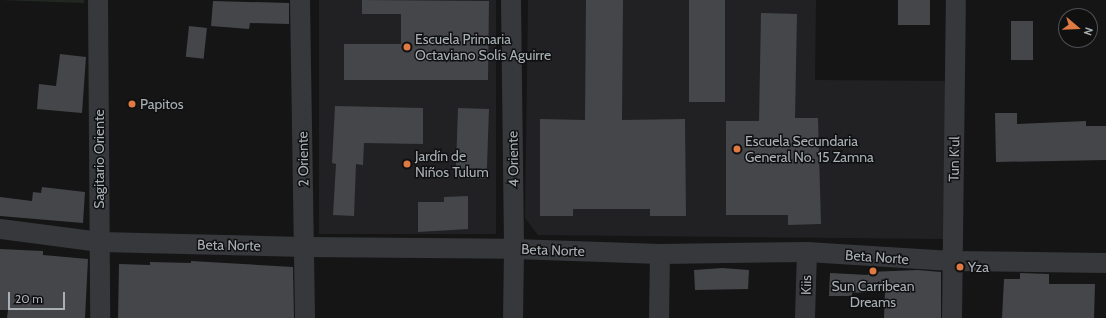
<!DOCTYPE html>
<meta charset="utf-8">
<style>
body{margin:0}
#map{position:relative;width:1106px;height:318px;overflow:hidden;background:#151516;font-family:Cabin,sans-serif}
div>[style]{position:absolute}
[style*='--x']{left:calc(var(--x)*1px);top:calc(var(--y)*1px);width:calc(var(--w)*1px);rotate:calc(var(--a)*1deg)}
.built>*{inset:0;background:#212123;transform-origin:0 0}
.green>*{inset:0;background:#222821}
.building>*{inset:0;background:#444649;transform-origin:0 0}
.minor>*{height:20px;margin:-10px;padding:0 10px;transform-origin:10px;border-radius:10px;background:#36383b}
.dots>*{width:11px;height:11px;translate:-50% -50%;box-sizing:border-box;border:2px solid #101011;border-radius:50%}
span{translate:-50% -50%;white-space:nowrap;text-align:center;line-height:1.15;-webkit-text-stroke:3px #101011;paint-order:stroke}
.poi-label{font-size:14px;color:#a8b0b5}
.left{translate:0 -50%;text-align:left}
.street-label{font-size:14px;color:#a8b0b5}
.north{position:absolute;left:1058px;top:8px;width:40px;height:40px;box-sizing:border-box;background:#101011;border:1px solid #4d5053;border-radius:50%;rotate:109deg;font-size:11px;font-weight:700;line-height:16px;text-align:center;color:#a8b0b5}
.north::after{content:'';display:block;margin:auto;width:14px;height:18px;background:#e07a43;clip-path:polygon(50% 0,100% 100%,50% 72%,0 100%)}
.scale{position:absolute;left:8px;top:292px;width:57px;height:18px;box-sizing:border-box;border:2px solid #a8b0b5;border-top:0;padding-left:5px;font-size:12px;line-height:14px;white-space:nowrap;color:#a8b0b5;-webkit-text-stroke:3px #101011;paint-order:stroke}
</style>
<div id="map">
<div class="built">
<div style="left:319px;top:0;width:177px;height:234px"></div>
<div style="clip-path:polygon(528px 0,816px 0,815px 80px,949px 81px,947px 239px,538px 235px,525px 218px)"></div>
</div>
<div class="green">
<div style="clip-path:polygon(0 0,84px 0,84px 3px)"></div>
</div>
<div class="building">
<div style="clip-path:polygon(362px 0,489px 1px,488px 80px,344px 80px,344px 44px,401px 44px,401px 14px,362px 14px)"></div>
<div style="clip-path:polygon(586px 0,623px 0,622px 120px,685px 119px,686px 216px,650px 216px,650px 209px,573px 209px,573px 216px,540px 216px,540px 119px,585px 120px)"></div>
<div style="left:689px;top:0;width:36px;height:102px"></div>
<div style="left:898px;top:0;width:32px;height:25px"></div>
<div style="clip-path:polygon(213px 1px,289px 3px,289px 24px,250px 23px,249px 29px,211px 26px)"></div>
<div style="clip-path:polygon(761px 13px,797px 14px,795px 118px,818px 118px,821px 224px,788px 225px,788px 215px,726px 215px,726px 121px,759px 121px)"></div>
<div style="left:1011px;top:21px;width:22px;height:39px"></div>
<div style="left:189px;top:26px;width:18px;height:31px;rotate:6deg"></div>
<div style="clip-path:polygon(60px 54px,86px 57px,82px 113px,37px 109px,39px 84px,56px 86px)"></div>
<div style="clip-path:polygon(335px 106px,423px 108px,423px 144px,364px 143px,363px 165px,356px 164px,354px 216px,333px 215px,336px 164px,332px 163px)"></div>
<div style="left:458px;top:108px;width:31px;height:70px;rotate:2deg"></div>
<div style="clip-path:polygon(995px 113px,1017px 113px,1017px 124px,1086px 121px,1086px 126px,1106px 126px,1106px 160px,996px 162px)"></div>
<div style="clip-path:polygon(42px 187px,85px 192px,83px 223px,0 216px,0 197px,32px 201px,33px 192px,41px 193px)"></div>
<div style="clip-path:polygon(468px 196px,468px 229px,418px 232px,418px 202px,444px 202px,444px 197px)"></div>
<div style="clip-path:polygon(0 249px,43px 251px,43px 255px,88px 259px,85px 318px,7px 318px,8px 310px,0 310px)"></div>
<div style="clip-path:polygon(191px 261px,293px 267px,294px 318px,118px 318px,119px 264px,150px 265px,150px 262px,191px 263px)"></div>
<div style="clip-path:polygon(722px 268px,749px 270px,748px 289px,695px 290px,694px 270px)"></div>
<div style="clip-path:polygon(918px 270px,941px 272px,941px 318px,884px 318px,885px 291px,852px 293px,852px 296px,829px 296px,830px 273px,868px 275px,868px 272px)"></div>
<div style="clip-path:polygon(1020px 273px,1049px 274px,1049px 284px,1095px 284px,1094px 318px,1002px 318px,1004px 279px,1020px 279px)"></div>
</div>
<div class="minor">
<div style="--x:98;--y:0;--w:318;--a:89.6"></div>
<div style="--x:300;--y:0;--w:318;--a:89.1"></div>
<div style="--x:511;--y:0;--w:249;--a:89.3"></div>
<div style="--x:514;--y:249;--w:69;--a:90.8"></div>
<div style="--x:0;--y:229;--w:101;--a:7.4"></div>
<div style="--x:100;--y:242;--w:205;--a:1.4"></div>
<div style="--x:305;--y:247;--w:209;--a:0.5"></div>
<div style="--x:514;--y:249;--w:146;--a:2"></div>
<div style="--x:660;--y:254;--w:147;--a:-0.8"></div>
<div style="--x:807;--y:252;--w:145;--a:3.6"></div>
<div style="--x:952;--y:261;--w:154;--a:0.7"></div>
<div style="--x:659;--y:318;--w:64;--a:-89.1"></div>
<div style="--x:805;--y:318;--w:66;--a:-88.3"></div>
<div style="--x:952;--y:318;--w:318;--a:-89.3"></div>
</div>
<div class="dots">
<div style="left:407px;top:47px;background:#e07a43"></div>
<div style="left:132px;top:104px;background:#e07a43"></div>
<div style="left:737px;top:149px;background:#e07a43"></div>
<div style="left:407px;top:164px;background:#e07a43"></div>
<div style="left:960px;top:267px;background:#e07a43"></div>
<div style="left:873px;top:271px;background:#e07a43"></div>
</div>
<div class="poi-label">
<span class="left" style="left:415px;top:47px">Escuela Primaria<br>Octaviano Solís Aguirre</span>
<span class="left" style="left:140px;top:104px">Papitos</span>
<span class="left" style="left:745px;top:149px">Escuela Secundaria<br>General No. 15 Zamna</span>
<span class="left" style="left:415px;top:164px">Jardín de<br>Niños Tulum</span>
<span class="left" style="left:968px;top:267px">Yza</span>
<span style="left:873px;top:294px">Sun Carribean<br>Dreams</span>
</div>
<div class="street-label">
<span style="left:99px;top:159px;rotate:-90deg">Sagitario Oriente</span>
<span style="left:303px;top:159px;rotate:-91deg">2 Oriente</span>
<span style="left:513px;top:159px;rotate:-91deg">4 Oriente</span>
<span style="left:954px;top:159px;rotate:-89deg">Tun K'ul</span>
<span style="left:229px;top:245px;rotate:1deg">Beta Norte</span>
<span style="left:553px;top:250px;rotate:2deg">Beta Norte</span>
<span style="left:877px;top:257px;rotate:4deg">Beta Norte</span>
<span style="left:806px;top:285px;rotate:-89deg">Kiis</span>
</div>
<div class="north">N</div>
<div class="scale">20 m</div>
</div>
